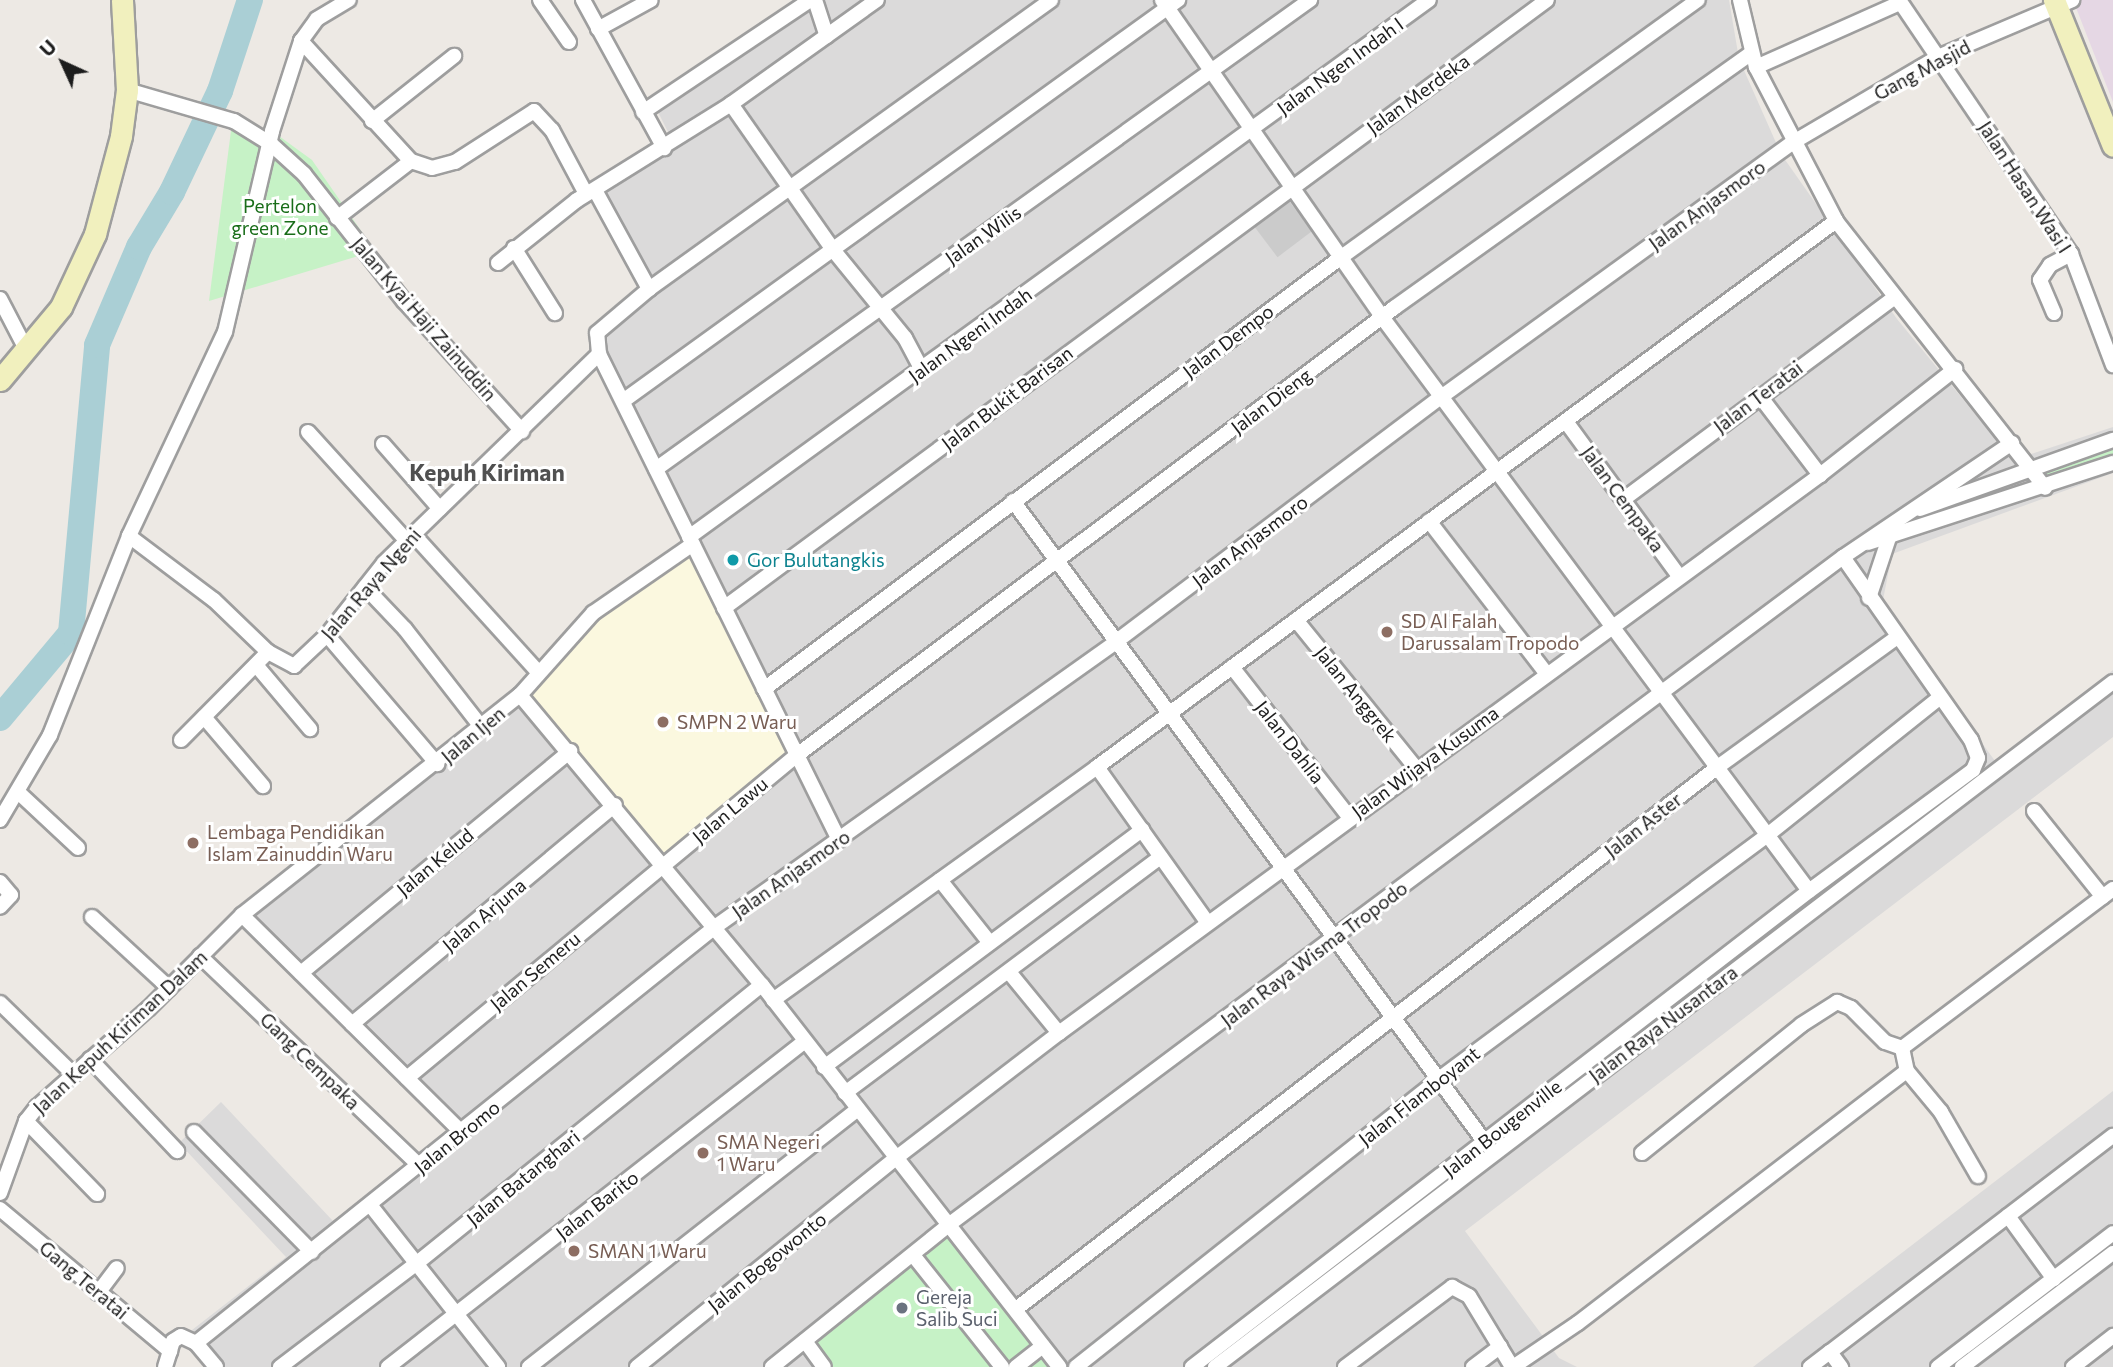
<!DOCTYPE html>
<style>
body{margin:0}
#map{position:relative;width:2113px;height:1367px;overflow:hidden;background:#ede9e4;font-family:Commissioner,sans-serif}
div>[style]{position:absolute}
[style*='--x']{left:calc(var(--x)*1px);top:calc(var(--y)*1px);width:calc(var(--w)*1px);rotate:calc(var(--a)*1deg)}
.residential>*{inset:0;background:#dbdada}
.industrial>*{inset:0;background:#e5d7e4}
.education>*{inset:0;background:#fbf8df}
.religious>*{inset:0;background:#cbcbcb;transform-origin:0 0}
.park>*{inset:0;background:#c6f2c6}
.river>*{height:26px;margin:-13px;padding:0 13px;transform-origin:13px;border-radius:13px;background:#aacfd5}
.roads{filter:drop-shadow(2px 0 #9e9e9e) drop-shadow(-2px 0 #9e9e9e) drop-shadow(0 2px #9e9e9e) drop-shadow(0 -2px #9e9e9e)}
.street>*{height:14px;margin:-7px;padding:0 7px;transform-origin:7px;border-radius:7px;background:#fff}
.secondary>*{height:21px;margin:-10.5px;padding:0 10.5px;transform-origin:10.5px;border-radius:10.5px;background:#f1f0be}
.dots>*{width:19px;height:19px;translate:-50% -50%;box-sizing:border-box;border:4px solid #fff;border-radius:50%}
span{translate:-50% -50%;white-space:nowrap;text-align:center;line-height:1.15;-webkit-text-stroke:6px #fff;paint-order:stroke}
.street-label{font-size:19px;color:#1d1d1d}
.park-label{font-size:19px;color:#196d19}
.culture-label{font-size:19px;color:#0d838f}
.left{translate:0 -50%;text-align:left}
.education-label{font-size:19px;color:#785e54}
.worship-label{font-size:19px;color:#5b616d}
.quarter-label{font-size:23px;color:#505050;font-weight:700}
.north{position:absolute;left:28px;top:28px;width:70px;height:70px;-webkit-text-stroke:5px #fff;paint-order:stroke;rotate:315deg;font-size:19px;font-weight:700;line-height:28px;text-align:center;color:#1d1d1d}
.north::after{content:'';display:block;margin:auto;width:24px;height:32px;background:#1d1d1d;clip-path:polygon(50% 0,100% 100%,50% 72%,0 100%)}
</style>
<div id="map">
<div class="residential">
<div style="clip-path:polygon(816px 0,1729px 0,1739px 59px,1781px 154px,1897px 319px,2013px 460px,2113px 427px,2113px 473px,1892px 554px,1882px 605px,1995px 761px,2113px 670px,2113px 737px,1465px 1231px,1559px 1358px,1577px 1367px,220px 1367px,192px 1330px,286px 1257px,179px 1143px,221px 1102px,333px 1221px,459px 1124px,254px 924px,255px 912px,522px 703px,663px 877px,803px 761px,598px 343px,604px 329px,653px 294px,603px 191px,675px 146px,655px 106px)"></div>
<div style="clip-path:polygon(2113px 1091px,2113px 1367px,1753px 1367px)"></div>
</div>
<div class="industrial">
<div style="clip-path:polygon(2073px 0,2113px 0,2113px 103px,2113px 102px)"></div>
</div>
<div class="education">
<div style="clip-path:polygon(699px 545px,794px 756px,665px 864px,524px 693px,571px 634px)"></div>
</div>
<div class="religious">
<div style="left:1289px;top:201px;width:38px;height:43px;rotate:53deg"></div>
</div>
<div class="park">
<div style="clip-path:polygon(232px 123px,272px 131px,312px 160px,375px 251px,209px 301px)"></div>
<div style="clip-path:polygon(2113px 441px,2113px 462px,2048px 487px,2031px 472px)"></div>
<div style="clip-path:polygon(951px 1223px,1059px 1367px,824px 1367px,805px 1341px)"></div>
</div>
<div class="river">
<div style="--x:0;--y:718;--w:111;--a:-50.1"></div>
<div style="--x:71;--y:633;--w:289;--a:-84.8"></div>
<div style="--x:97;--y:345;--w:107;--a:-66.8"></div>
<div style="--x:139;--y:247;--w:64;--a:-59"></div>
<div style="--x:172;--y:192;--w:112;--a:-64.6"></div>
<div style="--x:220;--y:91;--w:96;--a:-71.8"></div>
</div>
<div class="roads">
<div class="street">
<div style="--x:540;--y:0;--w:51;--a:55.4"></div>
<div style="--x:583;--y:0;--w:169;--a:61.3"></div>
<div style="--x:815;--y:0;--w:38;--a:72"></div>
<div style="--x:1162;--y:0;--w:386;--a:55.2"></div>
<div style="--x:1382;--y:317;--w:715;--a:53.35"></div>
<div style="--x:1740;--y:0;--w:69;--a:76.6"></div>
<div style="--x:1756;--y:67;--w:174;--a:62.5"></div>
<div style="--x:1836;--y:221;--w:339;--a:51.9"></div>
<div style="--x:1899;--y:0;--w:307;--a:55.9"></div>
<div style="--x:2071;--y:254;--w:119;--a:69.3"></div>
<div style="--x:598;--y:29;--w:60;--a:-28.7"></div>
<div style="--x:301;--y:41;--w:163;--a:47.5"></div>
<div style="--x:411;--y:161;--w:22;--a:18"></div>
<div style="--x:432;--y:168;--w:24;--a:-15"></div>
<div style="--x:455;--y:162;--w:94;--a:-32.8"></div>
<div style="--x:534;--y:111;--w:26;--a:47"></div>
<div style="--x:552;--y:130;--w:72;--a:62"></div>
<div style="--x:1756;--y:67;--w:158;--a:-24"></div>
<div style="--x:127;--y:90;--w:111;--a:16.2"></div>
<div style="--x:234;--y:121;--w:44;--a:31.9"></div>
<div style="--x:271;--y:144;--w:45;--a:42.3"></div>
<div style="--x:304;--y:174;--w:162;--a:51.8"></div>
<div style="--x:404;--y:301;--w:176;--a:47.8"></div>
<div style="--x:731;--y:104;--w:179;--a:55"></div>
<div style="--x:834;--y:251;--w:112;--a:50.8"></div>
<div style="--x:905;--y:338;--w:36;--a:62"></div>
<div style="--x:643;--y:112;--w:201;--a:-33.8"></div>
<div style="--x:372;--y:121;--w:105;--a:-38.4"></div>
<div style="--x:595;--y:190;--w:113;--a:61.4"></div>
<div style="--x:337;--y:218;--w:93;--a:-37.6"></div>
<div style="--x:514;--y:248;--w:77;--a:57.8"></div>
<div style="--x:498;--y:263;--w:101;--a:-38.6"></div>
<div style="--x:577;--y:200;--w:181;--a:-31.9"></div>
<div style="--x:731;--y:104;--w:179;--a:-35.5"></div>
<div style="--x:0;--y:299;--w:56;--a:62.5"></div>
<div style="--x:2054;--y:313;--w:36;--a:-113"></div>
<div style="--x:2040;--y:280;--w:18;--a:-56"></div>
<div style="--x:2050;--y:265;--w:24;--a:-28"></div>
<div style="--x:1759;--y:395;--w:101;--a:52.7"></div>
<div style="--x:623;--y:401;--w:685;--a:-35.85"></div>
<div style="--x:1567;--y:423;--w:190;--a:53.8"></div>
<div style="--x:308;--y:432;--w:146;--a:47.8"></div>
<div style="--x:383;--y:444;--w:86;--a:48.8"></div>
<div style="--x:656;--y:469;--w:805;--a:-35.65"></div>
<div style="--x:1624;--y:499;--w:338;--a:-36.7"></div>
<div style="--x:1013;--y:501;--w:795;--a:53.65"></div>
<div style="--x:1920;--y:509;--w:205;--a:-19.7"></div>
<div style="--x:1429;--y:521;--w:193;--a:52.4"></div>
<div style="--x:413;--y:534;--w:186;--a:47.8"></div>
<div style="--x:129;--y:536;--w:106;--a:37"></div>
<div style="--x:214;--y:600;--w:75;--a:43.9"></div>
<div style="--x:268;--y:652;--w:30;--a:28"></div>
<div style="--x:294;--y:666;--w:45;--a:-43.2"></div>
<div style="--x:327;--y:635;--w:92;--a:-51.6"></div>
<div style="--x:384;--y:563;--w:300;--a:-44.2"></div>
<div style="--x:689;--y:537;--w:914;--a:-35.97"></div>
<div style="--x:1868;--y:543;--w:258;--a:-18.1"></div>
<div style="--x:365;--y:587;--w:58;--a:46.4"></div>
<div style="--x:405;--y:629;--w:125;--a:52.1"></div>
<div style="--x:1869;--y:598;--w:63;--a:-71.6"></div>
<div style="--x:724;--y:608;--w:1023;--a:-36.46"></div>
<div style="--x:1296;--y:620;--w:191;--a:51"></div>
<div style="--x:327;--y:635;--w:170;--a:49.5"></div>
<div style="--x:256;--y:665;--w:84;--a:49.8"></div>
<div style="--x:1232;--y:667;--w:190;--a:52"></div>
<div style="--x:764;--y:689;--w:719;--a:-36.81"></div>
<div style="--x:1340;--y:258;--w:441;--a:-35.8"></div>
<div style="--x:520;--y:695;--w:378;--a:50.2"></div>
<div style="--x:762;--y:985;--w:484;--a:52.1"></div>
<div style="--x:204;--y:717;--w:91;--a:49.5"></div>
<div style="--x:181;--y:740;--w:124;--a:-45.3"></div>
<div style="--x:1097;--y:767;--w:919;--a:-36.46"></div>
<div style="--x:18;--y:792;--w:82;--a:43"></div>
<div style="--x:2034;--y:811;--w:110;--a:51.3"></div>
<div style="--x:0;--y:820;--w:99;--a:-59.5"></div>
<div style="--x:50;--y:735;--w:214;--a:-68.3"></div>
<div style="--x:129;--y:536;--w:225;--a:-64.8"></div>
<div style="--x:225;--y:332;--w:206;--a:-76.8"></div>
<div style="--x:272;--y:131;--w:95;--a:-72.1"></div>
<div style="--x:301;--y:41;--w:27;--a:-54"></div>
<div style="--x:317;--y:19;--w:37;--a:-31"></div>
<div style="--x:839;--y:840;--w:542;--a:-116.28"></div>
<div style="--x:599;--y:354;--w:21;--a:-95"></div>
<div style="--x:597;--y:333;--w:68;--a:-40.2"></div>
<div style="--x:649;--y:289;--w:495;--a:-35.7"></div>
<div style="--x:940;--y:880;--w:80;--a:51.6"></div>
<div style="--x:0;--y:882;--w:17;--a:50"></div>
<div style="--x:11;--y:895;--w:16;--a:133"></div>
<div style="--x:242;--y:915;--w:310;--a:44.7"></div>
<div style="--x:92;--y:917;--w:105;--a:42.7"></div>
<div style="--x:200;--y:956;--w:304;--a:43.7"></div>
<div style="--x:1009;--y:972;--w:79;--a:50.7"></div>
<div style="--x:301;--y:973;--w:349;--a:-39.5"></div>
<div style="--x:773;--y:1000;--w:399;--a:-35.7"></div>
<div style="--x:1097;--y:767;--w:191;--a:54.6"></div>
<div style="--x:0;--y:1003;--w:102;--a:44.2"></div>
<div style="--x:352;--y:1024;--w:342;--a:-39.8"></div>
<div style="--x:1902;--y:1048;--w:264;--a:-37"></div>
<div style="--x:1902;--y:1048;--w:24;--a:78"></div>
<div style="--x:1907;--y:1071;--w:53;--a:50.3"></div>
<div style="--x:1941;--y:1112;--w:74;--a:60"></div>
<div style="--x:90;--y:1059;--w:127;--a:46.6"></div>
<div style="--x:824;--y:1067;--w:397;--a:-36.7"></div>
<div style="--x:407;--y:1078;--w:506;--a:-39.63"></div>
<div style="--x:797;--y:755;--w:746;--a:-36.82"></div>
<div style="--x:1394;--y:308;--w:439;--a:-35.5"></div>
<div style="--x:845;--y:1093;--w:394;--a:-36.8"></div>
<div style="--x:26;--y:1121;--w:102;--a:45.8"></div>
<div style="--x:194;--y:1132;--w:168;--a:45.5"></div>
<div style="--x:1642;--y:1153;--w:204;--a:-38.8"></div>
<div style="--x:1801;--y:1025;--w:43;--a:-32.6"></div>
<div style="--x:1837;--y:1002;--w:15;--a:23"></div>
<div style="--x:1851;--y:1008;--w:48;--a:45"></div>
<div style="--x:1885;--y:1042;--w:18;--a:19"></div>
<div style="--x:0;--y:1193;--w:77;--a:-70.1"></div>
<div style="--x:26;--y:1121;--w:18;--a:-52"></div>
<div style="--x:37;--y:1107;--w:149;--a:-41.5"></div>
<div style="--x:149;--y:1008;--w:132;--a:-45"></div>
<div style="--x:242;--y:915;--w:355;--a:-38.4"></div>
<div style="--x:520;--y:695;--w:110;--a:-48.3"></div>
<div style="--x:593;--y:613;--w:121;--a:-34.6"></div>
<div style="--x:371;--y:1206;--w:205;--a:51.7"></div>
<div style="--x:0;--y:1209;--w:222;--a:39.9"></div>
<div style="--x:2008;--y:1216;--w:78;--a:53.9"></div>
<div style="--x:913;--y:1255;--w:143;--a:51.5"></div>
<div style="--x:98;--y:1293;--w:31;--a:-53"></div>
<div style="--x:1016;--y:1309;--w:888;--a:-37.68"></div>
<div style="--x:1719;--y:766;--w:218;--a:-35.9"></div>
<div style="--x:805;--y:1341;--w:32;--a:54"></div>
<div style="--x:196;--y:1343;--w:665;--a:-38.71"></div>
<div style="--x:715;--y:927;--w:493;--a:-35.4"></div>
<div style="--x:1117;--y:641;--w:406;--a:-37"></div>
<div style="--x:1441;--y:397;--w:433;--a:-35.9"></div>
<div style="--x:1792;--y:143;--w:169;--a:-30.5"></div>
<div style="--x:1938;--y:57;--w:146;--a:-23"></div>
<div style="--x:1830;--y:1352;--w:356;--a:-37.4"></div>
<div style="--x:165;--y:1367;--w:27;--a:-73"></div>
<div style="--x:173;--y:1341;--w:9;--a:-32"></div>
<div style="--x:181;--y:1336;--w:17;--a:25"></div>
<div style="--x:196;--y:1343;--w:31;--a:50"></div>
<div style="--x:280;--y:1367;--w:172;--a:-37.2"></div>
<div style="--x:417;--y:1263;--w:443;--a:-38.9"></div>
<div style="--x:388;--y:1367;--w:529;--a:-38.02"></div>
<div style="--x:529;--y:1367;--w:418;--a:-38.1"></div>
<div style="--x:637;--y:1367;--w:333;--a:-38.9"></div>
<div style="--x:896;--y:1158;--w:205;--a:-37.5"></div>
<div style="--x:1059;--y:1033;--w:944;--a:-36.25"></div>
<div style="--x:1820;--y:475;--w:172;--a:-38.1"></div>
<div style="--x:772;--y:1367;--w:230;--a:-38.8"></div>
<div style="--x:951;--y:1223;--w:1113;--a:-36.75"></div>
<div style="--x:1843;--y:557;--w:204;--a:-34"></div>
<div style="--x:1016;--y:1367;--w:34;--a:-38"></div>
<div style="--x:1076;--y:1367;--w:463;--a:-38.4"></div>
<div style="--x:1439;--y:1079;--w:412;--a:-36.6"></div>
<div style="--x:1770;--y:833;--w:216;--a:-38.6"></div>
<div style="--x:1192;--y:1367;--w:779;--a:-37.65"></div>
<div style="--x:1809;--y:891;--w:204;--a:-36.4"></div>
<div style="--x:1973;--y:770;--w:13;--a:-67"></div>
<div style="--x:1978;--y:758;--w:19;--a:-111"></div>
<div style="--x:1971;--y:740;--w:223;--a:-125"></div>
<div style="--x:1215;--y:1367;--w:1129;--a:-37.34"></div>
<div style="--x:1345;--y:1367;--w:134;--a:-36.8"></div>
<div style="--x:1452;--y:1287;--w:19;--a:28"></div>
<div style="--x:1469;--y:1296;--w:83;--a:58.8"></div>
<div style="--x:1473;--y:1367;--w:34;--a:-37"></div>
<div style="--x:1513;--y:1367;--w:78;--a:-34.1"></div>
<div style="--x:1578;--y:1323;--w:414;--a:-37.5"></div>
<div style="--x:1810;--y:1367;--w:25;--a:-37"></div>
<div style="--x:1830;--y:1352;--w:19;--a:54"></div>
<div style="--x:1938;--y:1367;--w:220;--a:-37.4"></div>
<div style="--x:1962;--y:1367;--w:189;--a:-37.1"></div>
<div style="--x:2073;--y:1367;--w:51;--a:-37.8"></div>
</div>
<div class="secondary">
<div style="--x:2054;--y:0;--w:157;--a:68"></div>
<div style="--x:0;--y:380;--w:95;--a:-50.1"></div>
<div style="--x:61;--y:307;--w:81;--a:-65"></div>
<div style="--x:95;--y:234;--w:101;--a:-75.1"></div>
<div style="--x:121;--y:136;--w:46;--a:-82.6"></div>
<div style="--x:127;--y:90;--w:90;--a:-93.2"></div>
</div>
</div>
<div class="dots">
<div style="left:733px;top:560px;background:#0f9aa8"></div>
<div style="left:1387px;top:632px;background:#8d6e63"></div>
<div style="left:663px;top:722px;background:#8d6e63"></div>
<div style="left:193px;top:843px;background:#8d6e63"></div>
<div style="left:703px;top:1153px;background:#8d6e63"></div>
<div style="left:574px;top:1251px;background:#8d6e63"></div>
<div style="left:902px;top:1308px;background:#6b7280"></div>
</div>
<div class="street-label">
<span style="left:1340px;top:66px;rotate:-36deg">Jalan Ngen Indah I</span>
<span style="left:1922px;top:70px;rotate:-28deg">Gang Masjid</span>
<span style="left:1418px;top:94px;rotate:-36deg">Jalan Merdeka</span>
<span style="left:2025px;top:187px;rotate:57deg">Jalan Hasan Wasi I</span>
<span style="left:1707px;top:205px;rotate:-36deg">Jalan Anjasmoro</span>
<span style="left:983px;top:235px;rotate:-35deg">Jalan Wilis</span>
<span style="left:424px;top:319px;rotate:49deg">Jalan Kyai Haji Zainuddin</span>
<span style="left:970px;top:335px;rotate:-36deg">Jalan Ngeni Indah</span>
<span style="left:1228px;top:341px;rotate:-37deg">Jalan Dempo</span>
<span style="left:1758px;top:397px;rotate:-37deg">Jalan Teratai</span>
<span style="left:1007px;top:398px;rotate:-37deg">Jalan Bukit Barisan</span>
<span style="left:1271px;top:401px;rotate:-37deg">Jalan Dieng</span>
<span style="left:1623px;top:499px;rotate:54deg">Jalan Cempaka</span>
<span style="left:1250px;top:541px;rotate:-37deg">Jalan Anjasmoro</span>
<span style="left:371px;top:584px;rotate:-49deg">Jalan Raya Ngeni</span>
<span style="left:1356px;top:694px;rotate:51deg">Jalan Anggrek</span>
<span style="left:473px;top:735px;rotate:-40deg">Jalan Ijen</span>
<span style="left:1290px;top:742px;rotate:52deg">Jalan Dahlia</span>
<span style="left:1425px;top:762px;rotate:-36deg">Jalan Wijaya Kusuma</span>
<span style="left:730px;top:810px;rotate:-40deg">Jalan Lawu</span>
<span style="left:1643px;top:825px;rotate:-38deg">Jalan Aster</span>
<span style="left:435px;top:862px;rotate:-40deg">Jalan Kelud</span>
<span style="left:791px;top:874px;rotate:-35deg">Jalan Anjasmoro</span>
<span style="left:484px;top:915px;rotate:-40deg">Jalan Arjuna</span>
<span style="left:1314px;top:954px;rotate:-37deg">Jalan Raya Wisma Tropodo</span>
<span style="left:535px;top:971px;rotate:-40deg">Jalan Semeru</span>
<span style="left:1663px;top:1024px;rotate:-37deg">Jalan Raya Nusantara</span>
<span style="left:120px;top:1032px;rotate:-43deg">Jalan Kepuh Kiriman Dalam</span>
<span style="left:310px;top:1061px;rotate:44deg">Gang Cempaka</span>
<span style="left:1419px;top:1096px;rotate:-38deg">Jalan Flamboyant</span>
<span style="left:1502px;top:1128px;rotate:-38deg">Jalan Bougenville</span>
<span style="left:457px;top:1137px;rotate:-39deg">Jalan Bromo</span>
<span style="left:523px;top:1178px;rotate:-39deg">Jalan Batanghari</span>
<span style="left:597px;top:1205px;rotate:-38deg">Jalan Barito</span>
<span style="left:767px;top:1262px;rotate:-39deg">Jalan Bogowonto</span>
<span style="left:84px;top:1280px;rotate:40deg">Gang Teratai</span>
</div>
<div class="park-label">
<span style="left:280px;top:217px">Pertelon<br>green Zone</span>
</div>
<div class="culture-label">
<span class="left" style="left:747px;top:560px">Gor Bulutangkis</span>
</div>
<div class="education-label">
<span class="left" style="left:1401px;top:632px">SD Al Falah<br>Darussalam Tropodo</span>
<span class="left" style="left:677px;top:722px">SMPN 2 Waru</span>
<span class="left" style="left:207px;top:843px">Lembaga Pendidikan<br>Islam Zainuddin Waru</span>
<span class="left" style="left:717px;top:1153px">SMA Negeri<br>1 Waru</span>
<span class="left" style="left:588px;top:1251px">SMAN 1 Waru</span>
</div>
<div class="worship-label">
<span class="left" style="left:916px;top:1308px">Gereja<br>Salib Suci</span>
</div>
<div class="quarter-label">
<span style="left:487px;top:472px">Kepuh Kiriman</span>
</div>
<div class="north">U</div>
</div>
